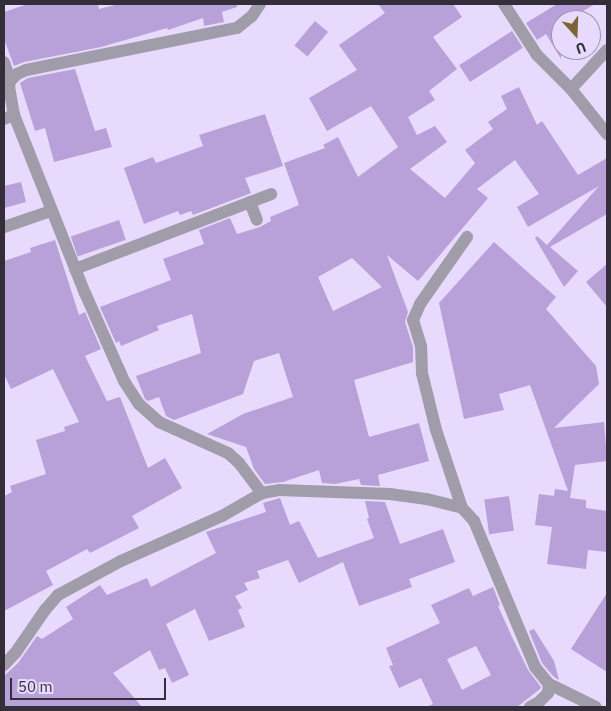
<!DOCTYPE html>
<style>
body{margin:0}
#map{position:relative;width:611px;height:711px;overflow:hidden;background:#e8dafc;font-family:"IBM Plex Sans",sans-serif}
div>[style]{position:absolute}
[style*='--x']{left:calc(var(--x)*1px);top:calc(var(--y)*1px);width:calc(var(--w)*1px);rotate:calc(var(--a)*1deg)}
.building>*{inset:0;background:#b8a0d8;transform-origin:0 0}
.minor>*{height:12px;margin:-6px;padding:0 6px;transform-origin:6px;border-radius:6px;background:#a19caa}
span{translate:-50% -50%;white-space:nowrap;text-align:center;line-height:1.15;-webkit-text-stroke:4.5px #e8dafc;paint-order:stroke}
.frame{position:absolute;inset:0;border:5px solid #332e3a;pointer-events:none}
.north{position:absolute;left:551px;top:10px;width:50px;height:50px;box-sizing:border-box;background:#e8dafc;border:1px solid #a095ae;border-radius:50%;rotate:160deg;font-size:14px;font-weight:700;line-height:20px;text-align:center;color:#332e3a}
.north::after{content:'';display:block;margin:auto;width:18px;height:22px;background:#7c6434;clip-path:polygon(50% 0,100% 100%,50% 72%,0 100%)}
.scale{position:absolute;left:10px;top:678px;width:156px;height:22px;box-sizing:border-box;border:2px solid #332e3a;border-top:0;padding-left:6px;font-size:15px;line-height:18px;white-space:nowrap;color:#332e3a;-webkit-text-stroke:4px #e8dafc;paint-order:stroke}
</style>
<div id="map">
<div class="building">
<div style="clip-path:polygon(28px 4px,98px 4px,99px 9px,119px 4px,237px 4px,237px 7px,222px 12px,224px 22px,204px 26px,203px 18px,168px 30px,167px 28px,101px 47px,24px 62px,14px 66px,4px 39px,4px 12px)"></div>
<div style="clip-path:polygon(evenodd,378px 4px,453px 4px,462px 17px,433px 37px,457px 69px,429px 91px,435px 100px,408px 117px,417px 135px,435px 126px,447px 142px,410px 169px,445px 198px,475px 163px,465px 150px,493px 129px,488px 122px,507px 109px,501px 96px,519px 87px,537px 125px,542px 121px,578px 175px,607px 158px,607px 214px,550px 247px,578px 271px,564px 287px,535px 238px,537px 236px,547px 245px,599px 186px,528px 227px,517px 207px,539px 194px,515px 160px,477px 189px,488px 198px,418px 281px,387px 255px,408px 312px,405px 322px,413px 347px,413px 362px,354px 380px,369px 437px,419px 423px,429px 461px,378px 475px,380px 486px,361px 485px,359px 479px,335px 484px,322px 483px,319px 470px,283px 482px,265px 484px,254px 469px,246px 447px,207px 434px,243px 414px,293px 397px,279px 353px,254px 361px,243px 394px,174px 420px,166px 416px,159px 397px,148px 401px,145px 399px,136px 376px,201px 353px,192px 314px,157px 326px,159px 330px,121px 346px,119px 341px,116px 343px,100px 307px,171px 280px,163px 259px,204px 244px,199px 230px,230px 218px,237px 234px,260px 227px,271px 221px,270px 217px,299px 205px,284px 163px,325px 148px,323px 145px,338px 137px,358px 177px,398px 147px,371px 106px,327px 131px,309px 98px,357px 70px,339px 45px,385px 13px,378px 4px,352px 258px,382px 287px,333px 311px,318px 277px,352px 258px)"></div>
<div style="clip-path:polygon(557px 4px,595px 4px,568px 20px,561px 20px,561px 59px,546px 34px,537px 40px,526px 23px)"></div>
<div style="left:315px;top:21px;width:17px;height:32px;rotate:40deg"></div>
<div style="left:512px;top:31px;width:20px;height:63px;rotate:57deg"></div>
<div style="clip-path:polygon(75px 69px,95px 131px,106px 128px,112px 147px,54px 162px,45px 128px,35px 131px,20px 83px,28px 78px)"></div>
<div style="clip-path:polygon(265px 114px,283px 166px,245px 178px,251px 193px,193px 215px,191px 211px,180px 215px,178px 211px,144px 224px,124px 168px,153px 157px,156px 163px,203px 146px,199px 135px)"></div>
<div style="clip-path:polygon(21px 182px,26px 202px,4px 208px,4px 186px)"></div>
<div style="left:119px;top:220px;width:21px;height:51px;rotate:71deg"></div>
<div style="clip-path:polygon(55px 240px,79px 315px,85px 312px,101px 349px,85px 356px,107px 401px,120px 397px,148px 468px,165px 458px,182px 488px,132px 516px,139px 528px,90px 553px,87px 549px,46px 571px,53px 585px,4px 611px,4px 496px,12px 492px,10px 486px,46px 474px,36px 440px,65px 431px,64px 427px,79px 422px,53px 369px,11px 389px,4px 374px,4px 261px,31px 252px,30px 248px)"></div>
<div style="clip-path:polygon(494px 242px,556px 297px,546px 309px,596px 366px,599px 384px,554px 428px,604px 422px,607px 461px,575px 465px,570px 498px,586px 500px,586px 508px,607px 511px,607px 552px,588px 550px,586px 569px,547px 564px,552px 527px,535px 525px,539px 494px,554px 496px,555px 489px,568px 491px,530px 385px,499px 394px,504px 410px,464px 419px,439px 303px)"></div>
<div style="clip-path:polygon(607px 264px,607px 307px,586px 282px)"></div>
<div style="left:509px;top:496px;width:35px;height:25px;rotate:82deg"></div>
<div style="clip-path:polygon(280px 498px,290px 525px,299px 521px,318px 558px,374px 538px,367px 519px,369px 518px,365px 501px,385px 502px,400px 544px,443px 529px,455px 562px,409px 579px,412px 587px,359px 606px,343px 562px,299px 583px,288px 560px,257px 571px,260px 578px,244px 583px,248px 590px,235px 596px,242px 608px,238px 610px,245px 627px,209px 641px,195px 609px,166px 624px,189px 675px,172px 683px,165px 668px,159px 670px,150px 650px,113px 673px,142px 707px,4px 707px,4px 676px,18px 663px,37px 636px,42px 639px,73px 619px,66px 607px,100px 585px,107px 595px,147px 578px,151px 587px,216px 553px,206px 532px,266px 512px,263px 503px)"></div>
<div style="clip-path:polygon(evenodd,493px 587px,500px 605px,498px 606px,512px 637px,528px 670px,541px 687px,540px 689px,517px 707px,426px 707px,433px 704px,421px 678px,399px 688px,389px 666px,393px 665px,386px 648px,440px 623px,431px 605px,469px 588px,473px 596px,493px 587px,476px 646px,491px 675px,462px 690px,447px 659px,476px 646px)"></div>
<div style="clip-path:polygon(607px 593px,607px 672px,571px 649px)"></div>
<div style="clip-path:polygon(534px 629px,554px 661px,559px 680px,554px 677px,542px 663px,529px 631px)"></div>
</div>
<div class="minor">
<div style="--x:504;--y:4;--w:61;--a:57.1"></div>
<div style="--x:537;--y:55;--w:48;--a:45"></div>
<div style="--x:571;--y:89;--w:58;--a:51.3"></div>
<div style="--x:4;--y:62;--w:20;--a:72"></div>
<div style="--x:571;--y:89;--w:53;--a:-47.3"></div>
<div style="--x:14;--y:115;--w:27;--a:-100"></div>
<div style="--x:9;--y:88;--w:7;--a:-82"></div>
<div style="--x:10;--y:81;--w:10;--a:-45"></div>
<div style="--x:17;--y:74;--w:10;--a:-24"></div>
<div style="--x:26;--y:70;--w:215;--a:-11.3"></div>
<div style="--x:237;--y:28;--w:19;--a:-39"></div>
<div style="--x:252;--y:16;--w:14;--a:-56"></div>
<div style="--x:4;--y:119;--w:11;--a:-22"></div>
<div style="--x:14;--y:115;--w:192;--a:68.3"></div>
<div style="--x:85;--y:293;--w:96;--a:66.1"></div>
<div style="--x:124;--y:381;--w:27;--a:57"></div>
<div style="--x:139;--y:404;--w:27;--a:42"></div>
<div style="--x:159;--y:422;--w:76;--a:24.2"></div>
<div style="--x:228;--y:453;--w:15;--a:42"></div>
<div style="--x:239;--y:463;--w:38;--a:53"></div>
<div style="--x:250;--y:202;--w:19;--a:69"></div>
<div style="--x:4;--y:227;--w:50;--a:-18.8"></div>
<div style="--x:75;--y:269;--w:210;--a:-20.9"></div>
<div style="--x:462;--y:508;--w:82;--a:-108.4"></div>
<div style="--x:436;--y:430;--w:59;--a:-103.8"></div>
<div style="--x:422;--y:373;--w:27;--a:-92"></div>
<div style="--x:421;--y:346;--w:27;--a:-107"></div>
<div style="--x:413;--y:320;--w:17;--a:-66"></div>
<div style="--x:420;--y:304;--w:82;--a:-55"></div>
<div style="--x:4;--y:665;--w:18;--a:-47"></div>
<div style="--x:16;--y:652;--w:51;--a:-55.4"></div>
<div style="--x:45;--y:610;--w:20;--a:-49"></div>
<div style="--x:58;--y:595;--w:72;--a:-28.4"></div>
<div style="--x:121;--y:561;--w:111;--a:-24"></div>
<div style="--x:222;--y:516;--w:46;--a:-29.9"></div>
<div style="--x:262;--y:493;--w:17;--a:-10"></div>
<div style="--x:279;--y:490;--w:111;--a:2.1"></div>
<div style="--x:390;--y:494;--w:37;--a:8"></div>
<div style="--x:427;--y:499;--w:36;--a:14"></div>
<div style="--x:462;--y:508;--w:18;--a:47"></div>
<div style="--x:474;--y:521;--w:158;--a:67.3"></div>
<div style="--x:535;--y:667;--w:22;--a:51"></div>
<div style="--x:549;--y:684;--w:52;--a:26.1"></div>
<div style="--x:530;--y:707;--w:10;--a:-29"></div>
<div style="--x:539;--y:702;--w:13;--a:-45"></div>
<div style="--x:548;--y:693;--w:9;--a:-84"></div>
</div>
<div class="frame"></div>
<div class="north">U</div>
<div class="scale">50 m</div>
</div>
